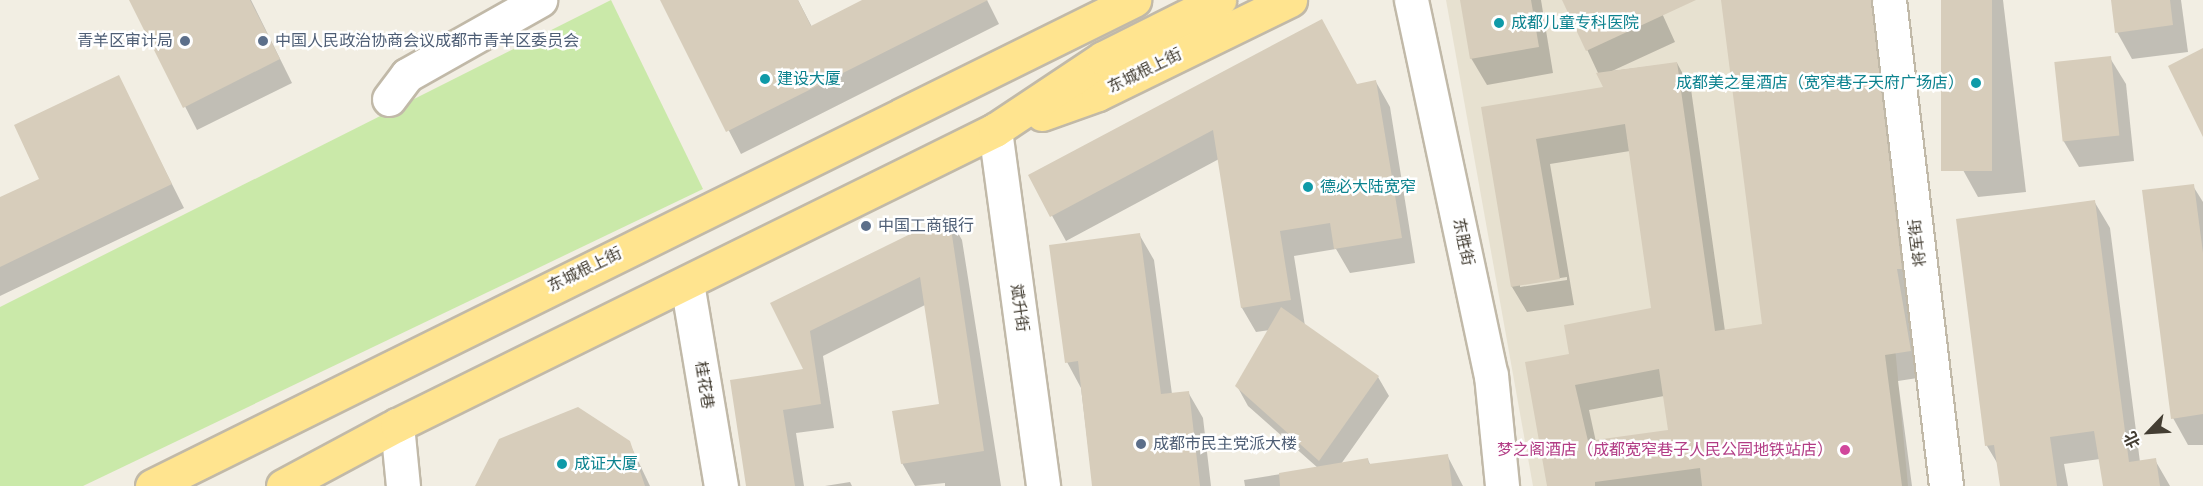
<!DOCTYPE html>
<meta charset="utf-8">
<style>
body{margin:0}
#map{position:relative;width:2203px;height:486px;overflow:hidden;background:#f2eee3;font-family:Arial,"Noto Sans SC",sans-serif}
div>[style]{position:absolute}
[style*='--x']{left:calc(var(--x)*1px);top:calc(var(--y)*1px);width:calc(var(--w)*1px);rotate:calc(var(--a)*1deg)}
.residential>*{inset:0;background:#e7e1d0}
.green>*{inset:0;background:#cae9a9}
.shadow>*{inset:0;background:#0003}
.building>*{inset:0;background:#d7cdbb;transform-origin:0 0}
.roads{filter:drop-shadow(2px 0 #c1b9a8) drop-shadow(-2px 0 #c1b9a8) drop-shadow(0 2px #c1b9a8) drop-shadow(0 -2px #c1b9a8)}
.street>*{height:33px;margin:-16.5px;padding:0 16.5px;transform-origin:16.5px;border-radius:16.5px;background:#fff}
.primary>*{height:33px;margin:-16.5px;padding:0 16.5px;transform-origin:16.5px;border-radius:16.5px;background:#ffe48f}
.dots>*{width:16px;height:16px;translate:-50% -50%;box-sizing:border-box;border:3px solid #fff;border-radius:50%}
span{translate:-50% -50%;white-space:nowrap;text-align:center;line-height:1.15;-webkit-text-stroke:5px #fff;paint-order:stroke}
.culture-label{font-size:16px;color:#0d838f}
.left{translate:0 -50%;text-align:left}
.right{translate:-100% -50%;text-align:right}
.service-label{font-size:16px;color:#4e5e75}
.street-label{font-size:16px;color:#443e33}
.hotel-label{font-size:16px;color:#b23c85}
.north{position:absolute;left:2119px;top:402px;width:60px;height:60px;-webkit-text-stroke:4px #fff;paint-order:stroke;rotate:245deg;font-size:16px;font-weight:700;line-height:24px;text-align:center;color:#443e33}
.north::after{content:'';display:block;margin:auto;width:21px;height:27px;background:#443e33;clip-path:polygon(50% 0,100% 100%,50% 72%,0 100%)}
</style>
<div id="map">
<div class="residential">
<div style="clip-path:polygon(1446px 0,1840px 0,1894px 336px,1908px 486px,1533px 486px)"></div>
</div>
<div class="green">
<div style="clip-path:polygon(611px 0,703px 189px,83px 486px,0 486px,0 307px)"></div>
</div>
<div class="shadow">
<div style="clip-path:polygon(131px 0,251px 0,292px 83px,197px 130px)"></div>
<div style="clip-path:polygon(661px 0,798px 0,812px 27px,865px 0,987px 0,999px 24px,741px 154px)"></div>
<div style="clip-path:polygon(1461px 0,1541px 0,1553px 73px,1487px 85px,1471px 58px)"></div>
<div style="clip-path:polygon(evenodd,1564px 0,1656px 0,1675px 42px,1612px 71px,1677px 63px,1691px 89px,1725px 331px,1763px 325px,1723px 0,1882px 0,1924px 377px,1898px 381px,1912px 486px,1548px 486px,1571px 355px,1652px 309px,1630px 151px,1550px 164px,1574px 305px,1527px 312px,1512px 287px,1482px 109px,1605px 88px,1564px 0,1567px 277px,1567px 280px,1520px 287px,1520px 284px,1567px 277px,1564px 0,1664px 396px,1669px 432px,1596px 442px,1589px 410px,1664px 396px)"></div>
<div style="clip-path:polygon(1943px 0,2003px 0,2026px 192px,1978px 197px,1963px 170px)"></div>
<div style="clip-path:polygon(2113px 0,2181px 0,2188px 52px,2132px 59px,2117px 32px)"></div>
<div style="clip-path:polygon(2110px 58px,2126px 84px,2134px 161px,2079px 167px,2063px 140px)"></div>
<div style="clip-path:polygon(118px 77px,184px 208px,0 296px,0 199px,41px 179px)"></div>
<div style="clip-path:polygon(1376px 82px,1390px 107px,1415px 263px,1350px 273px,1336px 249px,1294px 256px,1305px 326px,1378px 377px,1389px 396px,1341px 464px,1368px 460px,1371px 466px,1447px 455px,1463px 486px,1245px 486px,1244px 480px,1318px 468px,1248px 406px,1237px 386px,1270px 330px,1256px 332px,1242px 308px,1219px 159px,1066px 241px,1030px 176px)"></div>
<div style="clip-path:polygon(2193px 186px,2203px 202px,2203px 445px,2188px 445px,2173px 418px)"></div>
<div style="clip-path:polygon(2094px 201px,2110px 228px,2140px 462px,2155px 460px,2170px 486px,2104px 486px,2100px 459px,2064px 464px,2068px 486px,2002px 486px,1999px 466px,1987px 446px,1958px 220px)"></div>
<div style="clip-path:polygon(949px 217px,962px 240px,1001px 486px,945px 486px,945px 483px,915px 486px,902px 463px,940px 405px,925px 305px,823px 356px,834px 428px,796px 433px,804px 486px,747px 486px,731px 381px,805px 370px,772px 304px)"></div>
<div style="clip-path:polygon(1139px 234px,1154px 260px,1172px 394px,1188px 392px,1203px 418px,1211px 486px,1093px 486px,1081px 388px,1067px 362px)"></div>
<div style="clip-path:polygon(629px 442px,650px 486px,477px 486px)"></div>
<div style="clip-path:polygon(850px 482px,852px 486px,825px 486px)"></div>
</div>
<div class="building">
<div style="clip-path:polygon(129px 0,250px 0,280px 59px,183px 108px)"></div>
<div style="clip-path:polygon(660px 0,798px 0,811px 26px,862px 0,988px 0,726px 132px)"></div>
<div style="clip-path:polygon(1460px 0,1531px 0,1539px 47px,1470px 59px)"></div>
<div style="clip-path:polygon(1562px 0,1696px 0,1586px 51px)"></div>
<div style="clip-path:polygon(evenodd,1721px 0,1871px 0,1902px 269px,1897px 269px,1911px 351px,1885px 355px,1902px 486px,1702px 486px,1700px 468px,1595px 482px,1595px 486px,1547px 486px,1525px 362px,1569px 354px,1564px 325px,1651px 308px,1625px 124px,1536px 139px,1560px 279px,1511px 287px,1481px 107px,1603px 87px,1596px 73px,1677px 62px,1715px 331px,1762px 324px,1721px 0,1659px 369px,1668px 430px,1588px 441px,1575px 385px,1659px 369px)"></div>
<div style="left:1941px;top:0;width:51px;height:171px"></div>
<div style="clip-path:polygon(2111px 0,2170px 0,2173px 25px,2115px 33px)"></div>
<div style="clip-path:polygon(1322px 19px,1357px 84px,1376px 80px,1402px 238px,1334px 249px,1330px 223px,1280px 231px,1291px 300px,1241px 308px,1213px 130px,1050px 217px,1028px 175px)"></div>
<div style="clip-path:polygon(2203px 48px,2203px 137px,2168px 66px)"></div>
<div style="left:2111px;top:56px;width:80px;height:57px;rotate:84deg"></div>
<div style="clip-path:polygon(119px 75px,172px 184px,0 267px,0 197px,39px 179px,14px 125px)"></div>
<div style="clip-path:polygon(2194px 184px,2203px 253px,2203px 414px,2171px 419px,2142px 190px)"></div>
<div style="clip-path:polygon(2095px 200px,2129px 462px,2156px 458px,2160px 486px,2103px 486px,2094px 431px,2050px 437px,2057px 486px,2000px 486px,1994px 445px,1985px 446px,1956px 219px)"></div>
<div style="clip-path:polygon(949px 215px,984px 451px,901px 464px,892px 411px,939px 404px,920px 277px,810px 331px,821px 404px,783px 410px,795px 486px,746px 486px,730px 380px,803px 369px,770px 303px)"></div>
<div style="clip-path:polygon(1140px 233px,1161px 394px,1189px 391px,1200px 486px,1092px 486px,1078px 361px,1065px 363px,1049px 245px)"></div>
<div style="clip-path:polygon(1281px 307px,1379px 376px,1319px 461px,1235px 386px)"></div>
<div style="clip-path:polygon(578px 407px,630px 441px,645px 486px,475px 486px,499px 439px)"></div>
<div style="clip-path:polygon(1448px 454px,1452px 486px,1280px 486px,1279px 473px,1368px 458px,1369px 464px)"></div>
</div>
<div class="roads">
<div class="street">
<div style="--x:1411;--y:0;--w:383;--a:78"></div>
<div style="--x:1491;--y:375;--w:112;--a:84.3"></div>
<div style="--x:1889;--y:0;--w:489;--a:83.3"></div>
<div style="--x:389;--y:99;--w:30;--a:-53"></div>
<div style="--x:407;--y:75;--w:153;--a:-29.4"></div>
<div style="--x:995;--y:130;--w:359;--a:82.3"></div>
<div style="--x:687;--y:283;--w:206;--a:80.5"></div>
<div style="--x:397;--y:425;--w:61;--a:84.4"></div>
</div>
<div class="primary">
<div style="--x:1042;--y:114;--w:59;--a:-19.7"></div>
<div style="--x:1098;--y:94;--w:214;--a:-26.1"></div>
<div style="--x:152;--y:486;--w:1096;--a:-26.33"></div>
<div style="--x:283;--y:486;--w:129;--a:-28.2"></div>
<div style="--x:397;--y:425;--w:667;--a:-26.26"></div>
<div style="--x:995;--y:130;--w:130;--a:-33.7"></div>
<div style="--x:1103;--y:58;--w:130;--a:-26.6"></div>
</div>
</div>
<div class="dots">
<div style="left:1499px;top:23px;background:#0f9aa8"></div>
<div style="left:185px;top:41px;background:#5c6f8a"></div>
<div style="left:263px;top:41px;background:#5c6f8a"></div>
<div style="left:765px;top:79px;background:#0f9aa8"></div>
<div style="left:1976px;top:83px;background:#0f9aa8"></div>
<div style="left:1308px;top:187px;background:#0f9aa8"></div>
<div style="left:866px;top:226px;background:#5c6f8a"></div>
<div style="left:1141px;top:444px;background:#5c6f8a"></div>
<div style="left:1845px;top:450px;background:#d1479c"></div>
<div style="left:562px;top:464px;background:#0f9aa8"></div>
</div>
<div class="culture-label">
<span class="left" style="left:1511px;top:23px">成都儿童专科医院</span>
<span class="left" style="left:777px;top:79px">建设大厦</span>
<span class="right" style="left:1964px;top:83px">成都美之星酒店（宽窄巷子天府广场店）</span>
<span class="left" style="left:1320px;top:187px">德必大陆宽窄</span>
<span class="left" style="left:574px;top:464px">成证大厦</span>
</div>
<div class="service-label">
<span class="right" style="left:173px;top:41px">青羊区审计局</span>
<span class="left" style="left:275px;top:41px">中国人民政治协商会议成都市青羊区委员会</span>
<span class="left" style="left:878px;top:226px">中国工商银行</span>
<span class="left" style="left:1153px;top:444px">成都市民主党派大楼</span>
</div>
<div class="street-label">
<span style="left:1145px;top:71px;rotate:-26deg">东城根上街</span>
<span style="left:1463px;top:242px;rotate:78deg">东胜街</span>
<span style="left:1918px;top:243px;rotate:-97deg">将军街</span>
<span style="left:585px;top:270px;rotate:-26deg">东城根上街</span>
<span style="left:1019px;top:308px;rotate:82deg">斌升街</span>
<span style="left:704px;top:385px;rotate:81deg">桂花巷</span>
</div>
<div class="hotel-label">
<span class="right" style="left:1833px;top:450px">梦之阁酒店（成都宽窄巷子人民公园地铁站店）</span>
</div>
<div class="north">北</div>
</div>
